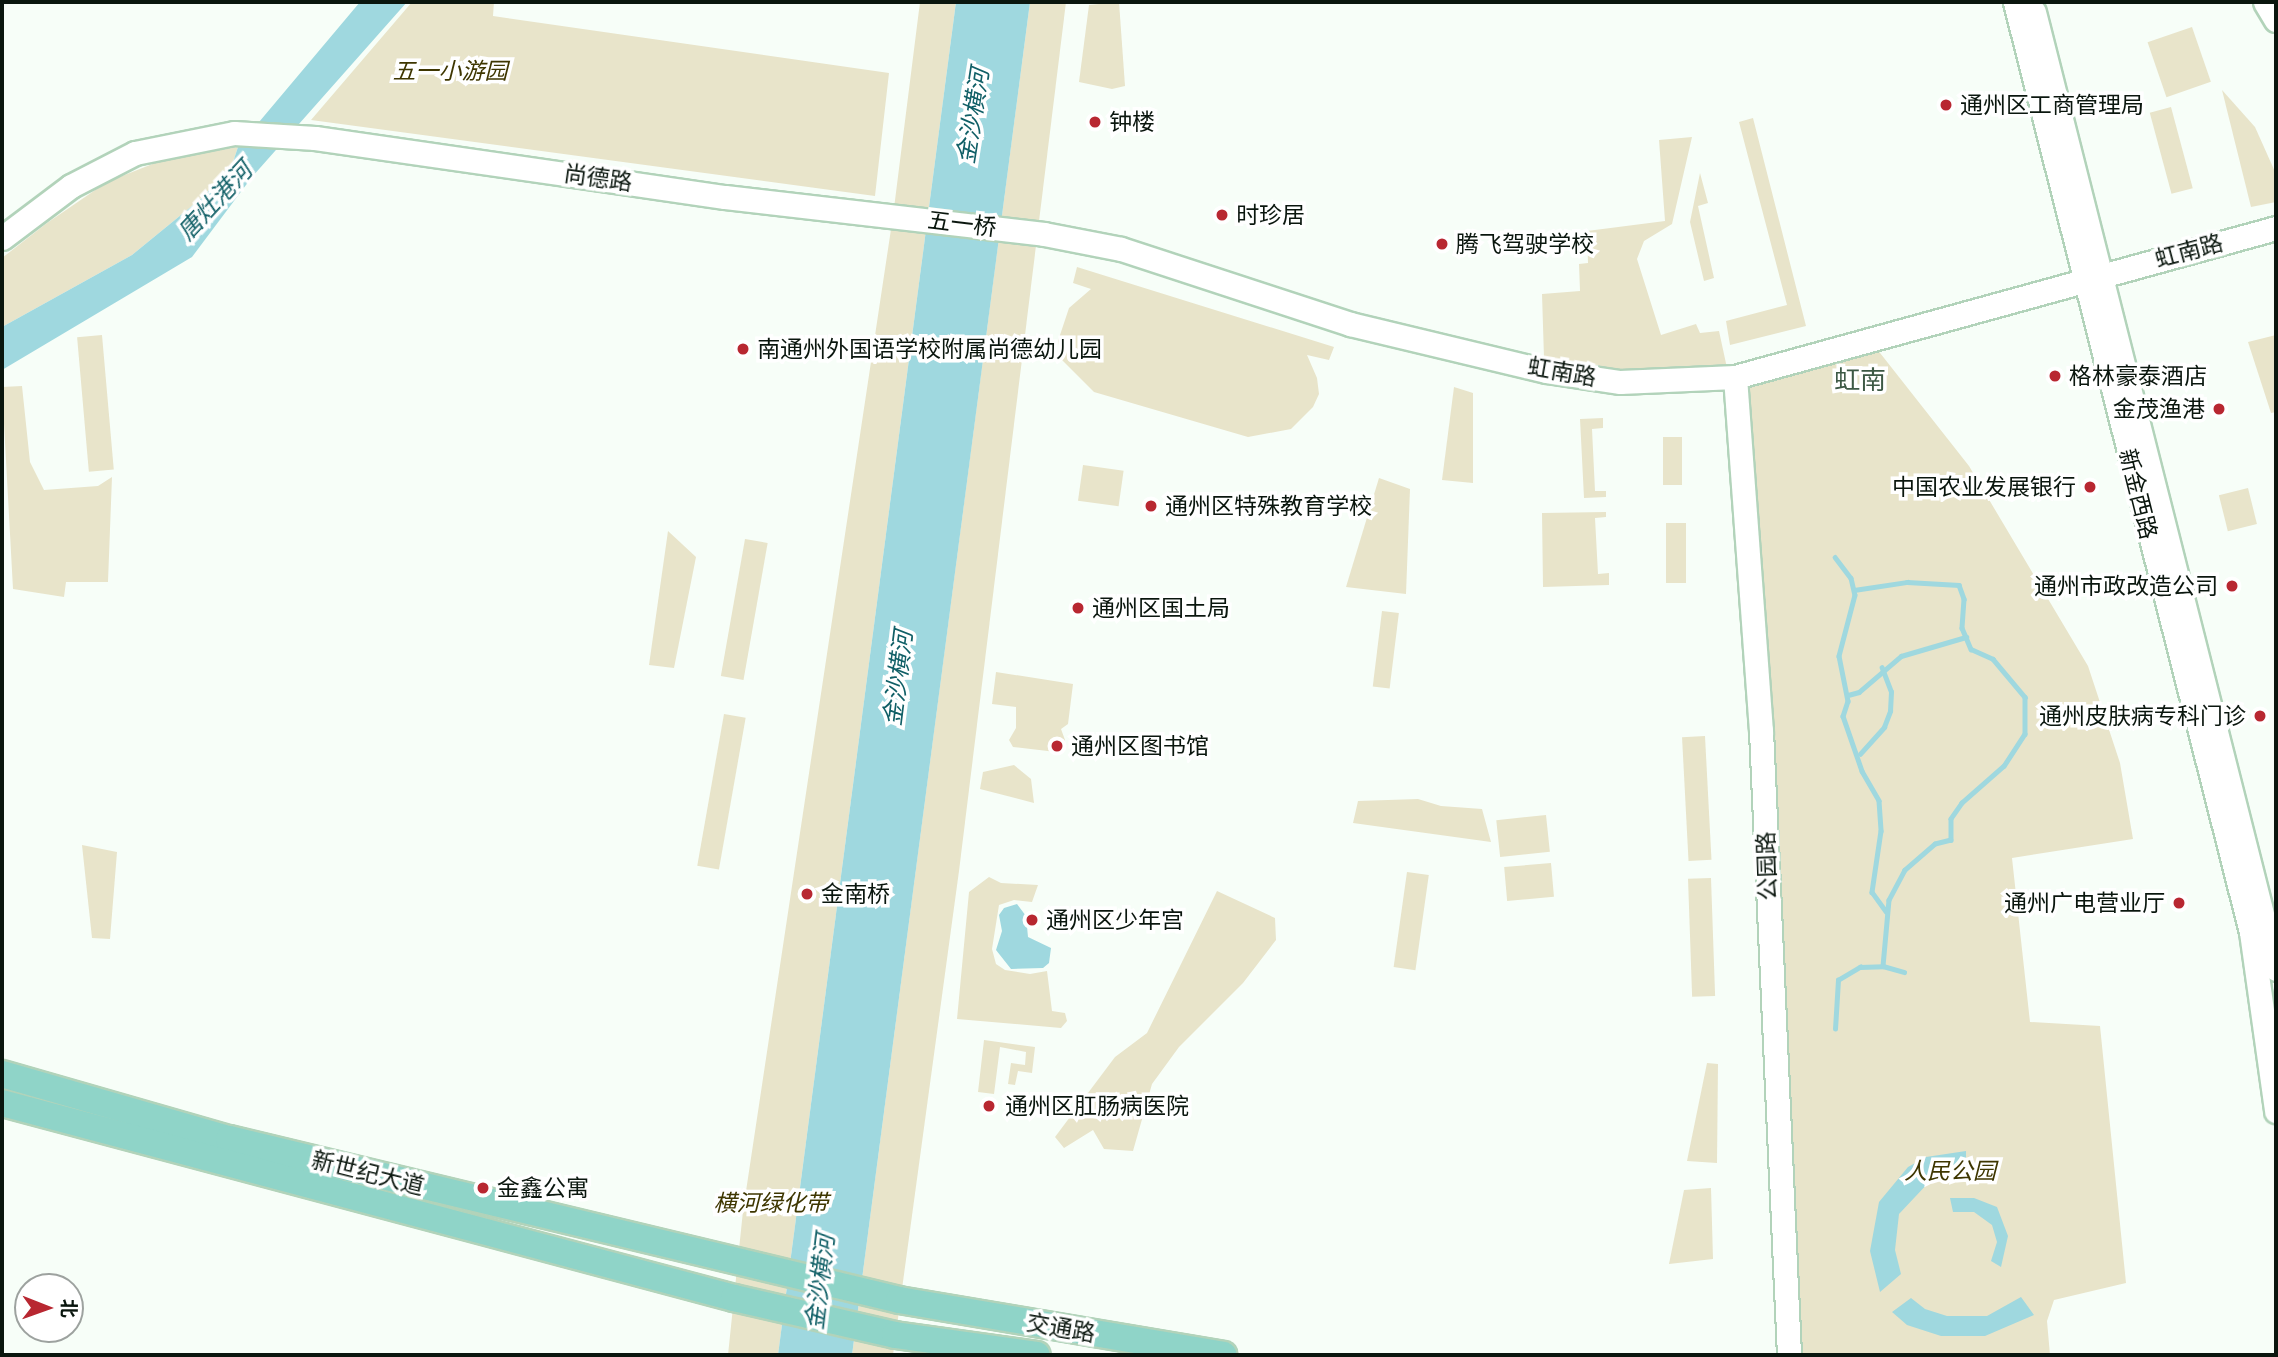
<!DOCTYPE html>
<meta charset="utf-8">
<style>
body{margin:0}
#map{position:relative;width:2278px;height:1357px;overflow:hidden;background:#f7fef8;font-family:"Crimson Pro","Noto Sans SC",serif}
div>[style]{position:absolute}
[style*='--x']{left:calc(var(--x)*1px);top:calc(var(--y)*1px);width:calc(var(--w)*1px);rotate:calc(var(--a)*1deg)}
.green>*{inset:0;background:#e8e4ca;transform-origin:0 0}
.water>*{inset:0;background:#9fd8df}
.stream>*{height:4.5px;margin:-2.25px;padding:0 2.25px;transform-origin:2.25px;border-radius:2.25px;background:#9fd8df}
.roads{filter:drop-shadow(2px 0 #b2d3ba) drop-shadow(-2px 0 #b2d3ba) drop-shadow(0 2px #b2d3ba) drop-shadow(0 -2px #b2d3ba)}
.secondary>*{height:23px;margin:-11.5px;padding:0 11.5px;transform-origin:11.5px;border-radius:11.5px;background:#fff}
.primary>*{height:26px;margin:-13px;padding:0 13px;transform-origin:13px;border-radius:13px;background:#8fd4c8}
.dots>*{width:19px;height:19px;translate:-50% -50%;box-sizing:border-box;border:4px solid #fff;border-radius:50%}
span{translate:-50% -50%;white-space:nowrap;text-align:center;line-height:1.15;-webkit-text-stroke:7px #fff;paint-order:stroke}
.park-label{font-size:23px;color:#3e3600;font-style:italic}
.poi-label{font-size:23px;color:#0a160e}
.left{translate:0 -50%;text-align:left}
.right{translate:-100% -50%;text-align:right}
.street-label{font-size:23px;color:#0a160e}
.water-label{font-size:24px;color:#105f66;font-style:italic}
.quarter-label{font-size:26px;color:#3d5945}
.frame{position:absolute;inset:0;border:4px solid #0a160e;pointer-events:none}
.north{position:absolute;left:14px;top:1273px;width:70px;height:70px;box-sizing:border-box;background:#fff;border:2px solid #9da29f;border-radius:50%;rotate:91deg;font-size:19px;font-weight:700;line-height:28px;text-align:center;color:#0a160e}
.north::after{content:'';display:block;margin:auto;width:24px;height:32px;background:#b82731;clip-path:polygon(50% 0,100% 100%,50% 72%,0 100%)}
</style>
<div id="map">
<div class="green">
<div style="clip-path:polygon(412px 2px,494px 2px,493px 16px,889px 73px,875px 196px,311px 120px)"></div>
<div style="clip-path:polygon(920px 2px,956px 2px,778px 1355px,728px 1355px,743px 1211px,893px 216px)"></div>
<div style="clip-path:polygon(1030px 2px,1066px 2px,959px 871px,893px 1355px,852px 1355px)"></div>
<div style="clip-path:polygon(1119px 2px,1125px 86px,1112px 89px,1079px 82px,1089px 5px)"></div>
<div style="left:2192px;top:27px;width:58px;height:47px;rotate:71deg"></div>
<div style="clip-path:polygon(2222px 90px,2255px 127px,2276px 174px,2276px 202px,2251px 207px)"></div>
<div style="left:2171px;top:107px;width:84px;height:22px;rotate:75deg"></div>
<div style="clip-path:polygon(1753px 118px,1806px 326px,1730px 345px,1726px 321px,1787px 305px,1739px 122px)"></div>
<div style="clip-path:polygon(1692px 137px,1672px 224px,1644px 241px,1637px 259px,1661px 335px,1696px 324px,1700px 333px,1719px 331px,1727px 368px,1616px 372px,1544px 358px,1542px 294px,1580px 291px,1579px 264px,1588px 263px,1587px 231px,1665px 221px,1659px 140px)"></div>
<div style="clip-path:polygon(238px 147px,233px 162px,203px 197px,132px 255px,2px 327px,2px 258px,47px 223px,107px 182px,160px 161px)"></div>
<div style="clip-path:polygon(1700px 173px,1708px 203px,1698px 206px,1714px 278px,1704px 281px,1690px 222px)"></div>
<div style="clip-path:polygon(1077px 267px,1334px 347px,1329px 360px,1307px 355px,1317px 378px,1319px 394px,1313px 407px,1291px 429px,1248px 437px,1094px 392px,1062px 360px,1058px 341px,1069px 308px,1091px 289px,1073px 283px)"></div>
<div style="left:102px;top:335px;width:135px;height:25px;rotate:85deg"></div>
<div style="clip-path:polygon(2276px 335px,2276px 412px,2271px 413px,2248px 342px)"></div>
<div style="clip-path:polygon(1873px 344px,1969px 466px,2088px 666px,2120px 763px,2133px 839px,2012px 858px,2030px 1022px,2100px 1026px,2126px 1283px,2054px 1300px,2047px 1321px,2050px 1355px,1796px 1355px,1746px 380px)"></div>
<div style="clip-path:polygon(22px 386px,30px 462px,44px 490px,98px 486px,112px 477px,108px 582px,66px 582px,64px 597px,13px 589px,2px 387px)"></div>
<div style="clip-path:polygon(1454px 387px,1473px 393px,1473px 483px,1442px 480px)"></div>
<div style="clip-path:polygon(1603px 418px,1603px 428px,1592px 429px,1595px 491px,1606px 491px,1606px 497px,1584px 498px,1580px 419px)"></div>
<div style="left:1663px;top:437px;width:19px;height:48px"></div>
<div style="left:1083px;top:465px;width:41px;height:36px;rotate:8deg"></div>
<div style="clip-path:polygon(1379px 478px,1410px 489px,1406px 594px,1346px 587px)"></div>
<div style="left:2248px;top:488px;width:37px;height:30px;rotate:76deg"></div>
<div style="clip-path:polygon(1606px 512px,1606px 517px,1595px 518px,1598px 574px,1609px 573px,1609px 585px,1543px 587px,1542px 513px)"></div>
<div style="left:1666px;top:523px;width:20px;height:60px"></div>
<div style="clip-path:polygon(668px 531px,696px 557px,674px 668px,649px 665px)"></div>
<div style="left:745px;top:539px;width:23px;height:139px;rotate:10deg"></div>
<div style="left:1382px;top:611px;width:17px;height:76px;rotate:7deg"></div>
<div style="clip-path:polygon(996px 672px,1073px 684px,1068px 724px,1061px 729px,1065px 740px,1056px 752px,1013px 747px,1009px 740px,1016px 728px,1016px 707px,992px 704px)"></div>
<div style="left:724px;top:714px;width:22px;height:154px;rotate:10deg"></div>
<div style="left:1705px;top:736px;width:124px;height:23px;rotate:87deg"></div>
<div style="clip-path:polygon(1014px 765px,1031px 779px,1034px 803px,980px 789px,983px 772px)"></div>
<div style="clip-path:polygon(1418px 799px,1441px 806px,1482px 809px,1491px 842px,1353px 823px,1358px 801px)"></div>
<div style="left:1546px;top:815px;width:37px;height:50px;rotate:84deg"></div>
<div style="clip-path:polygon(82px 845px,117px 852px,110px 939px,92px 938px)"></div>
<div style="left:1551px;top:863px;width:34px;height:47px;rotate:85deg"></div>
<div style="left:1407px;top:872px;width:22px;height:96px;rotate:8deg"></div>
<div style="clip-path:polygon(989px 877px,1001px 883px,1038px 885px,1032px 902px,1014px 900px,999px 905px,992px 949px,996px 964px,1005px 970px,1030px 974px,1047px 971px,1052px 1011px,1065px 1013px,1067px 1021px,1061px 1028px,957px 1019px,969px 892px)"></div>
<div style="left:1711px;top:878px;width:118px;height:23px;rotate:88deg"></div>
<div style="clip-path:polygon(1217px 891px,1275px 918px,1276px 940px,1243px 983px,1179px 1047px,1152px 1084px,1133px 1151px,1104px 1149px,1093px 1130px,1064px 1148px,1055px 1137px,1115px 1057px,1147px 1033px)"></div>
<div style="clip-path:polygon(984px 1040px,1035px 1047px,1032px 1073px,1018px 1071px,1015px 1085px,1008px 1084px,1011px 1063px,1025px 1065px,1026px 1052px,1000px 1047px,994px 1094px,978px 1092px)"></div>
<div style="clip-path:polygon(1707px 1063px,1718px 1064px,1717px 1163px,1687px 1161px)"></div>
<div style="clip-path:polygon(1711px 1188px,1713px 1259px,1669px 1264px,1684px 1190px)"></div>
</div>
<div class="water">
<div style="clip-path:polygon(360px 2px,407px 2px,252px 177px,192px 257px,2px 370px,2px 327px,132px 255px,203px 197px,233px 162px,238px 147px)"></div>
<div style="clip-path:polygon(956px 2px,1030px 2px,983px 360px,852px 1355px,778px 1355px)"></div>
<div style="clip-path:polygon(1017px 904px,1026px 916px,1028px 937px,1051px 948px,1049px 963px,1043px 968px,1011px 969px,996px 950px,1002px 931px,999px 915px,1004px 908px)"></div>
<div style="clip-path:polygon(1966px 1151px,1966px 1172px,1931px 1180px,1899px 1214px,1895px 1250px,1901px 1274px,1880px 1292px,1870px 1251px,1879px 1202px,1908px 1167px,1926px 1157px)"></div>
<div style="clip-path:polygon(1950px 1198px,1974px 1198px,1997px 1207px,2008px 1236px,2001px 1267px,1991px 1261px,1997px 1242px,1992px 1225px,1974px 1212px,1953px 1212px)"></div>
<div style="clip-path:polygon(2021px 1297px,2034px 1315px,1985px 1336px,1941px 1336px,1907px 1325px,1892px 1312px,1911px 1298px,1925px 1309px,1947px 1316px,1987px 1316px)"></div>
</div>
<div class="stream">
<div style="--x:1835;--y:557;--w:26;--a:53"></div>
<div style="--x:1851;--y:578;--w:17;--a:77"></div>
<div style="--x:1855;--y:595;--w:63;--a:104.7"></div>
<div style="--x:1839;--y:656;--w:46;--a:78.7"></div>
<div style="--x:1848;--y:701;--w:16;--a:108"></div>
<div style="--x:1843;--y:716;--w:58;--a:70.9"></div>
<div style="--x:1862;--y:771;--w:34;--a:60"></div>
<div style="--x:1879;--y:801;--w:30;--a:86"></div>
<div style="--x:1881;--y:831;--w:62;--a:98.4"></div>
<div style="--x:1872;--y:892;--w:24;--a:54"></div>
<div style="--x:1854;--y:590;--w:54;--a:-8.6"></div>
<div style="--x:1907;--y:582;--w:52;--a:3.3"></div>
<div style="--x:1959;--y:585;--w:15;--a:70"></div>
<div style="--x:1964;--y:599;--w:29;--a:94"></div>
<div style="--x:1962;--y:628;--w:23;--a:67"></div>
<div style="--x:1971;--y:649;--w:24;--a:24"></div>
<div style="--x:1993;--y:659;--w:50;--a:49.9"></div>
<div style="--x:2025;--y:697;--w:37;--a:90"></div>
<div style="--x:2025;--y:734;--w:38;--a:123"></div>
<div style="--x:2004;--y:766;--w:56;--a:138.6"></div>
<div style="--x:1962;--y:803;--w:19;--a:125"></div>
<div style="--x:1951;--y:819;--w:21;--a:90"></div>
<div style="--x:1951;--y:840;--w:16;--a:166"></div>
<div style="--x:1935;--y:844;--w:40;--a:139"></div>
<div style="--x:1905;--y:870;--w:34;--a:118"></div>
<div style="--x:1889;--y:900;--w:66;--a:95.2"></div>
<div style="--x:1883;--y:966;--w:22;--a:16"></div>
<div style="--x:1848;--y:695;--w:11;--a:-15"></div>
<div style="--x:1859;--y:692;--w:55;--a:-40.6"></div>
<div style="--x:1901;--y:656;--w:68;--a:-16.3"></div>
<div style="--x:1860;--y:754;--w:36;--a:-48"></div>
<div style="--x:1884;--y:727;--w:17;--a:-69"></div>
<div style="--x:1890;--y:711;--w:19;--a:-87"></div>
<div style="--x:1891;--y:692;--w:26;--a:-111"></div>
<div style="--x:1835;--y:1029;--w:49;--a:-86.5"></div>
<div style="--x:1838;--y:980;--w:26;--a:-31"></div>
<div style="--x:1860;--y:967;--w:23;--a:-2"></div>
</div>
<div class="roads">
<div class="secondary">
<div style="--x:2015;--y:2;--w:959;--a:75.76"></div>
<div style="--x:2251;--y:932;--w:181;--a:82"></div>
<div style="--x:2265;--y:2;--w:21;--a:59"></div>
<div style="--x:2034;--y:12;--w:987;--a:75.81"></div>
<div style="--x:2;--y:238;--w:86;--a:-37"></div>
<div style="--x:71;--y:186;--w:72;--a:-27.3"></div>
<div style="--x:135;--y:153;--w:101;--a:-11.4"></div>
<div style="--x:234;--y:133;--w:81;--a:3.5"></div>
<div style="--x:315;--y:138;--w:414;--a:8.2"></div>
<div style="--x:725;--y:197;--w:321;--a:6.6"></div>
<div style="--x:1044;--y:234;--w:78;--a:11"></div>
<div style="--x:1121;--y:249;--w:241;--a:18.1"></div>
<div style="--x:1350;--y:324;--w:202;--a:13.5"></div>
<div style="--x:1546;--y:371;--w:75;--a:8.5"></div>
<div style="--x:1620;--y:382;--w:115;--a:-2.5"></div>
<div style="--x:1735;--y:377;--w:561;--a:-15.4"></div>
<div style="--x:1735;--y:377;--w:355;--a:85.8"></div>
<div style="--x:1761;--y:731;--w:625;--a:87.43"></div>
</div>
<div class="primary">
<div style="--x:2;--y:1074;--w:236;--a:16"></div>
<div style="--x:229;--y:1139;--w:689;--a:13.51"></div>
<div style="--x:899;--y:1300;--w:329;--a:9.6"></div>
<div style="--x:2;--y:1103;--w:758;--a:14.92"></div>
<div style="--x:734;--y:1298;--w:165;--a:12.9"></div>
<div style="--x:895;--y:1335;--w:143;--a:8"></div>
</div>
</div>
<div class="dots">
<div style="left:1946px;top:105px;background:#b82731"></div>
<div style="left:1095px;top:122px;background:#b82731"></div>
<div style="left:1222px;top:215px;background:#b82731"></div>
<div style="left:1442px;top:244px;background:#b82731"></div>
<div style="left:743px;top:349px;background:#b82731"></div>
<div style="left:2055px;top:376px;background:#b82731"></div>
<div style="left:2219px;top:409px;background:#b82731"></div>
<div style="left:2090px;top:487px;background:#b82731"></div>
<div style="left:1151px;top:506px;background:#b82731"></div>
<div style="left:2232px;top:586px;background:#b82731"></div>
<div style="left:1078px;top:608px;background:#b82731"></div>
<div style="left:2260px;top:716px;background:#b82731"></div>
<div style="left:1057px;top:746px;background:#b82731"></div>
<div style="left:807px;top:894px;background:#b82731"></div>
<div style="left:2179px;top:903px;background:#b82731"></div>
<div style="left:1032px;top:920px;background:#b82731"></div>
<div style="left:989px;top:1106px;background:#b82731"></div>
<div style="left:483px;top:1188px;background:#b82731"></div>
</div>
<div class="park-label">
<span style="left:450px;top:71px">五一小游园</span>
<span style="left:1950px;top:1171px">人民公园</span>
<span style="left:771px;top:1203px">横河绿化带</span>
</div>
<div class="poi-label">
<span class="left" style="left:1960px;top:105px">通州区工商管理局</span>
<span class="left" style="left:1109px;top:122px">钟楼</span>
<span class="left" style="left:1236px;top:215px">时珍居</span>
<span class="left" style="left:1456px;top:244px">腾飞驾驶学校</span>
<span class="left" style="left:757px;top:349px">南通州外国语学校附属尚德幼儿园</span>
<span class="left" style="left:2069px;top:376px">格林豪泰酒店</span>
<span class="right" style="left:2205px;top:409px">金茂渔港</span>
<span class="right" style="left:2076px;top:487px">中国农业发展银行</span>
<span class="left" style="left:1165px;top:506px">通州区特殊教育学校</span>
<span class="right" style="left:2218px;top:586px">通州市政改造公司</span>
<span class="left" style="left:1092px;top:608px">通州区国土局</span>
<span class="right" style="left:2246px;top:716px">通州皮肤病专科门诊</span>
<span class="left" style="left:1071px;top:746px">通州区图书馆</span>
<span class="left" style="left:821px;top:894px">金南桥</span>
<span class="right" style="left:2165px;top:903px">通州广电营业厅</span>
<span class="left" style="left:1046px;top:920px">通州区少年宫</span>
<span class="left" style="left:1005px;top:1106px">通州区肛肠病医院</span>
<span class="left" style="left:497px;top:1188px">金鑫公寓</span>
</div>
<div class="street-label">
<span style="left:598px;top:178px;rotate:8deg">尚德路</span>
<span style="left:962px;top:224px;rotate:7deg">五一桥</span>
<span style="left:2189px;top:251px;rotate:-15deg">虹南路</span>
<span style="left:1562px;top:372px;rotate:10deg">虹南路</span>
<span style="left:2138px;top:494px;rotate:76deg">新金西路</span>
<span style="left:1767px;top:866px;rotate:-92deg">公园路</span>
<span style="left:368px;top:1173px;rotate:14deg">新世纪大道</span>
<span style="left:1061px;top:1328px;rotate:10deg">交通路</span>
</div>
<div class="water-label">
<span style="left:973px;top:116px;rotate:-81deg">金沙横河</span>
<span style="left:215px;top:201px;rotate:-47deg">唐灶港河</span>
<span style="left:898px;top:678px;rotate:-83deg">金沙横河</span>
<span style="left:820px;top:1282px;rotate:-83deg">金沙横河</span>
</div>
<div class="quarter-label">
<span style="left:1860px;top:381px">虹南</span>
</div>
<div class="frame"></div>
<div class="north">北</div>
</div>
